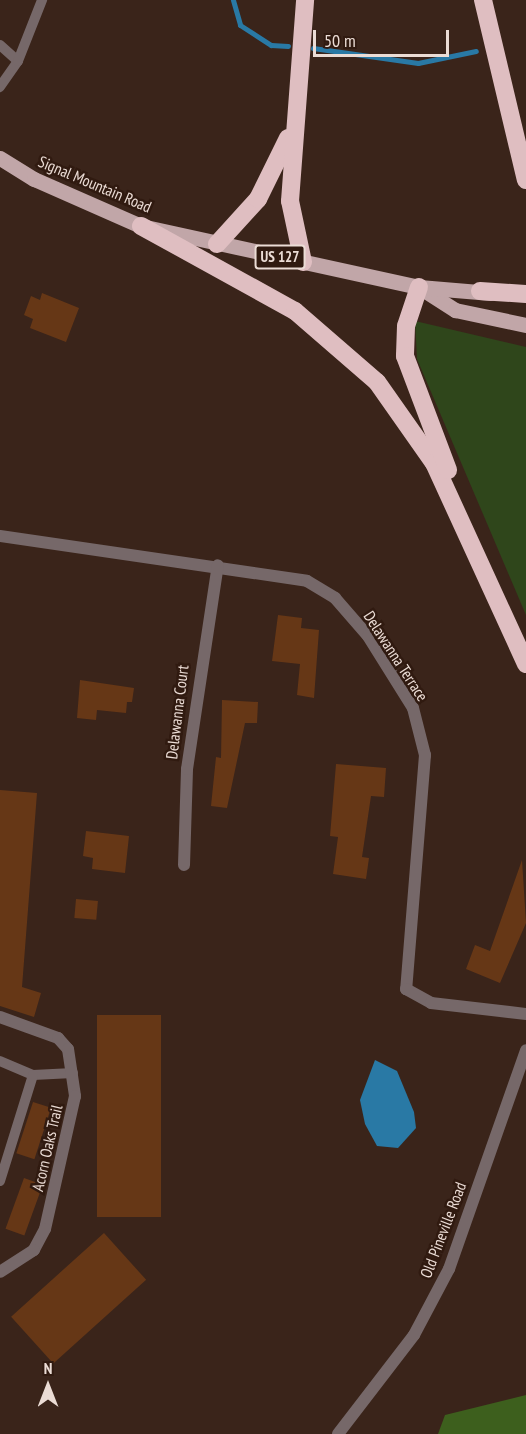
<!DOCTYPE html>
<style>
body{margin:0}
#map{position:relative;width:526px;height:1434px;overflow:hidden;background:#3a241a;font-family:"PT Sans Narrow",sans-serif}
div>[style]{position:absolute}
[style*='--x']{left:calc(var(--x)*1px);top:calc(var(--y)*1px);width:calc(var(--w)*1px);rotate:calc(var(--a)*1deg)}
.green>*{inset:0;background:#2f461b}
.forest>*{inset:0;background:#3d5f1d}
.water>*{inset:0;background:#2979a5}
.stream>*{height:5px;margin:-2.5px;padding:0 2.5px;transform-origin:2.5px;border-radius:2.5px;background:#2979a5}
.building>*{inset:0;background:#663716;transform-origin:0 0}
.lane>*{height:10px;margin:-5px;padding:0 5px;transform-origin:5px;border-radius:5px;background:#766869}
.street>*{height:12px;margin:-6px;padding:0 6px;transform-origin:6px;border-radius:6px;background:#766869}
.primary>*{height:15px;margin:-7.5px;padding:0 7.5px;transform-origin:7.5px;border-radius:7.5px;background:#c1a6a8}
.highway>*{height:18px;margin:-9px;padding:0 9px;transform-origin:9px;border-radius:9px;background:#dfbec1}
span{translate:-50% -50%;white-space:nowrap;text-align:center;line-height:1.15;-webkit-text-stroke:5px #301a10;paint-order:stroke}
.shield-label span{padding:2px 4px;background:#301a10;border:2px solid;border-radius:4px;-webkit-text-stroke-width:0}
.shield-label{font-size:15px;color:#ebdcd5;font-weight:700}
.street-label{font-size:16px;color:#ebdcd5}
.north{position:absolute;left:18px;top:1356px;width:60px;height:60px;-webkit-text-stroke:4px #301a10;paint-order:stroke;rotate:0deg;font-size:16px;font-weight:700;line-height:24px;text-align:center;color:#ebdcd5}
.north::after{content:'';display:block;margin:auto;width:21px;height:27px;background:#ebdcd5;clip-path:polygon(50% 0,100% 100%,50% 72%,0 100%)}
.scale{position:absolute;left:313px;top:30px;width:136px;height:27px;box-sizing:border-box;border:3px solid #ebdcd5;border-top:0;padding-left:8px;font-size:18px;line-height:21px;white-space:nowrap;color:#ebdcd5;-webkit-text-stroke:4px #301a10;paint-order:stroke}
</style>
<div id="map">
<div class="green">
<div style="clip-path:polygon(415px 321px,526px 347px,526px 615px,417px 359px)"></div>
</div>
<div class="forest">
<div style="clip-path:polygon(526px 1395px,526px 1434px,438px 1434px,445px 1415px)"></div>
</div>
<div class="water">
<div style="clip-path:polygon(375px 1060px,397px 1071px,414px 1112px,416px 1128px,398px 1148px,377px 1146px,365px 1124px,360px 1100px)"></div>
</div>
<div class="stream">
<div style="--x:233;--y:0;--w:26;--a:74"></div>
<div style="--x:240;--y:25;--w:37;--a:33"></div>
<div style="--x:271;--y:45;--w:17;--a:3"></div>
<div style="--x:313;--y:48;--w:106;--a:8.1"></div>
<div style="--x:418;--y:63;--w:59;--a:-11.7"></div>
</div>
<div class="building">
<div style="clip-path:polygon(42px 293px,79px 308px,66px 342px,30px 328px,33px 319px,24px 315px,31px 296px,40px 300px)"></div>
<div style="clip-path:polygon(278px 615px,302px 618px,301px 628px,319px 630px,314px 698px,297px 695px,300px 664px,272px 661px)"></div>
<div style="clip-path:polygon(80px 680px,134px 688px,132px 702px,127px 702px,126px 713px,97px 710px,96px 720px,77px 718px)"></div>
<div style="clip-path:polygon(222px 700px,258px 702px,257px 723px,245px 723px,227px 808px,211px 806px,216px 757px,221px 758px)"></div>
<div style="clip-path:polygon(336px 764px,386px 768px,384px 797px,371px 796px,362px 857px,369px 858px,366px 879px,333px 874px,338px 837px,330px 836px)"></div>
<div style="clip-path:polygon(0 790px,37px 793px,22px 987px,41px 993px,34px 1017px,0 1006px)"></div>
<div style="clip-path:polygon(86px 831px,129px 836px,125px 873px,92px 869px,93px 858px,83px 856px)"></div>
<div style="clip-path:polygon(522px 860px,526px 923px,500px 983px,466px 969px,475px 945px,490px 951px)"></div>
<div style="left:76px;top:899px;width:22px;height:19px;rotate:5deg"></div>
<div style="left:97px;top:1015px;width:64px;height:202px"></div>
<div style="left:33px;top:1102px;width:19px;height:54px;rotate:18deg"></div>
<div style="left:24px;top:1178px;width:20px;height:54px;rotate:20deg"></div>
<div style="left:104px;top:1233px;width:63px;height:125px;rotate:48deg"></div>
</div>
<div class="lane">
<div style="--x:0;--y:45;--w:24;--a:42"></div>
<div style="--x:18;--y:61;--w:32;--a:125"></div>
<div style="--x:18;--y:61;--w:66;--a:-68.5"></div>
<div style="--x:0;--y:1061;--w:36;--a:23"></div>
<div style="--x:33;--y:1075;--w:40;--a:-2.9"></div>
<div style="--x:0;--y:1181;--w:111;--a:-72.7"></div>
</div>
<div class="street">
<div style="--x:0;--y:536;--w:310;--a:8.3"></div>
<div style="--x:307;--y:581;--w:33;--a:31"></div>
<div style="--x:335;--y:598;--w:50;--a:49"></div>
<div style="--x:368;--y:636;--w:85;--a:58"></div>
<div style="--x:413;--y:708;--w:49;--a:75.7"></div>
<div style="--x:425;--y:755;--w:235;--a:94.6"></div>
<div style="--x:406;--y:989;--w:29;--a:29"></div>
<div style="--x:431;--y:1003;--w:96;--a:6.6"></div>
<div style="--x:184;--y:865;--w:96;--a:-88.2"></div>
<div style="--x:187;--y:769;--w:206;--a:-81.4"></div>
<div style="--x:0;--y:1017;--w:62;--a:19.9"></div>
<div style="--x:58;--y:1038;--w:15;--a:48"></div>
<div style="--x:68;--y:1049;--w:48;--a:81.5"></div>
<div style="--x:75;--y:1096;--w:136;--a:102.7"></div>
<div style="--x:45;--y:1229;--w:24;--a:118"></div>
<div style="--x:34;--y:1250;--w:40;--a:147.1"></div>
<div style="--x:338;--y:1434;--w:125;--a:-52.5"></div>
<div style="--x:414;--y:1335;--w:75;--a:-62.1"></div>
<div style="--x:449;--y:1269;--w:232;--a:-70.6"></div>
</div>
<div class="primary">
<div style="--x:0;--y:158;--w:40;--a:32"></div>
<div style="--x:34;--y:179;--w:117;--a:23.7"></div>
<div style="--x:141;--y:226;--w:285;--a:12.4"></div>
<div style="--x:419;--y:287;--w:43;--a:32.6"></div>
<div style="--x:455;--y:310;--w:73;--a:11.9"></div>
<div style="--x:419;--y:287;--w:72;--a:4.8"></div>
</div>
<div class="highway">
<div style="--x:483;--y:0;--w:185;--a:76.6"></div>
<div style="--x:141;--y:226;--w:176;--a:28.9"></div>
<div style="--x:295;--y:311;--w:108;--a:40.9"></div>
<div style="--x:377;--y:382;--w:99;--a:54.9"></div>
<div style="--x:434;--y:463;--w:221;--a:65.4"></div>
<div style="--x:217;--y:244;--w:61;--a:-47.7"></div>
<div style="--x:258;--y:199;--w:68;--a:-63.8"></div>
<div style="--x:303;--y:262;--w:62;--a:-102"></div>
<div style="--x:290;--y:201;--w:202;--a:-85.7"></div>
<div style="--x:419;--y:287;--w:41;--a:108.4"></div>
<div style="--x:406;--y:326;--w:30;--a:92"></div>
<div style="--x:405;--y:356;--w:122;--a:69.3"></div>
<div style="--x:480;--y:291;--w:46;--a:3.7"></div>
</div>
<div class="shield-label">
<span style="left:280px;top:257px">US 127</span>
</div>
<div class="street-label">
<span style="left:95px;top:184px;rotate:23deg">Signal Mountain Road</span>
<span style="left:396px;top:656px;rotate:57deg">Delawanna Terrace</span>
<span style="left:177px;top:712px;rotate:-83deg">Delawanna Court</span>
<span style="left:47px;top:1148px;rotate:-77deg">Acorn Oaks Trail</span>
<span style="left:443px;top:1230px;rotate:-69deg">Old Pineville Road</span>
</div>
<div class="north">N</div>
<div class="scale">50 m</div>
</div>
